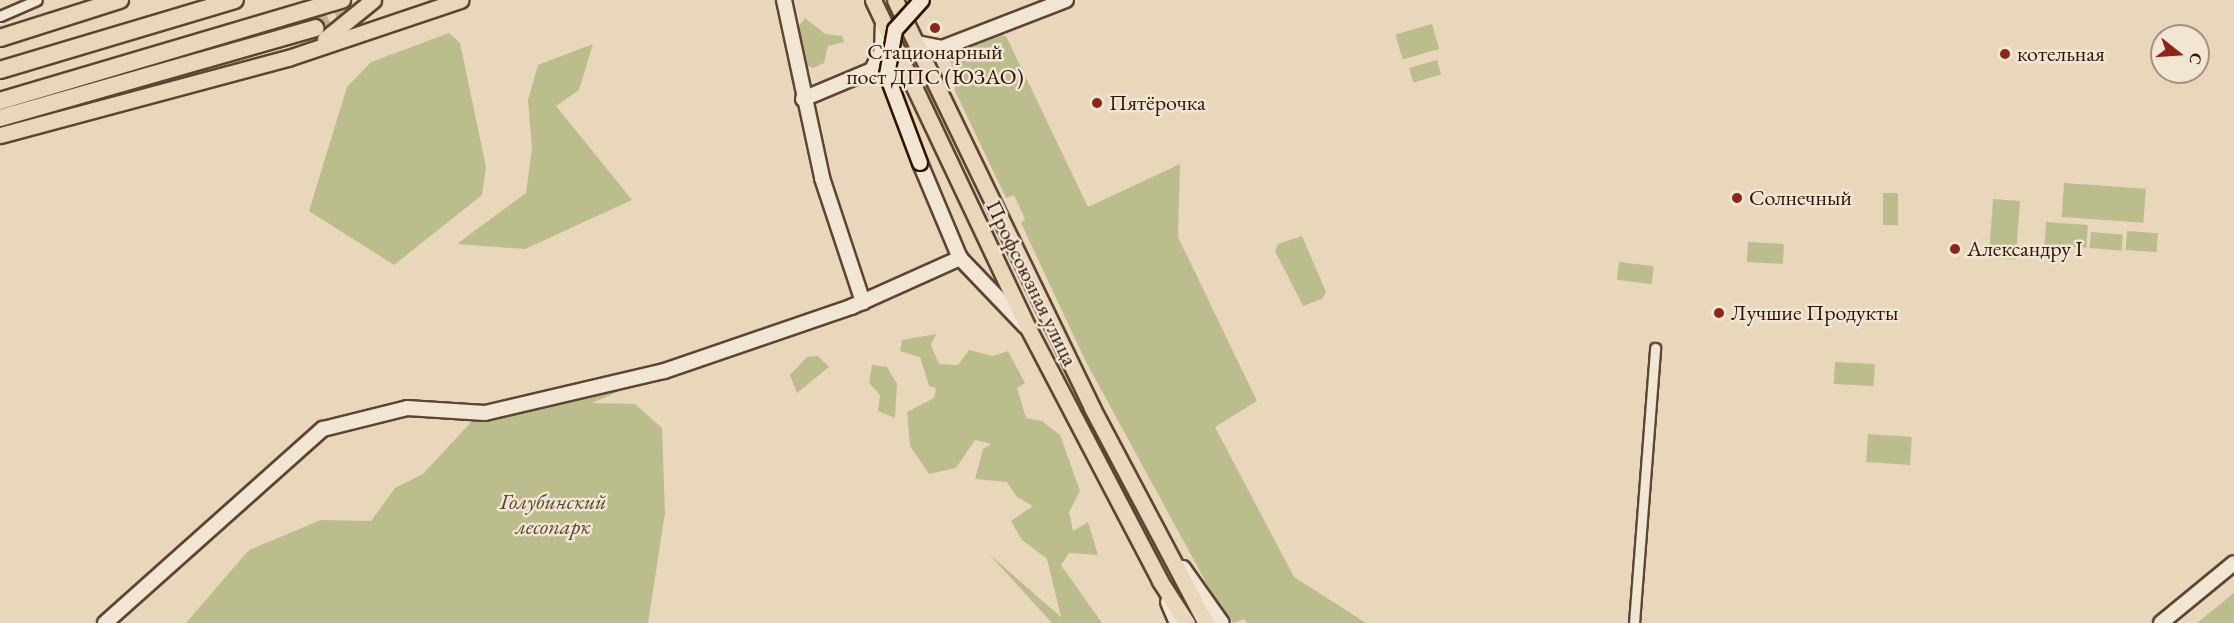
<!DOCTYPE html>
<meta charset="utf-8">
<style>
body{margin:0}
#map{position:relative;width:2234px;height:623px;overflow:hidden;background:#e9d7bb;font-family:"EB Garamond",serif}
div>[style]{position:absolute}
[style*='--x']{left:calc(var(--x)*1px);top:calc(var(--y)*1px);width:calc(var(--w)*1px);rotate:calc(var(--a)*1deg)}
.green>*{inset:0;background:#bcbd8c;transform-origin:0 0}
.highway-tunnel>*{height:16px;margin-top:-8px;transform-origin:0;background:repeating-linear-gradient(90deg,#c4b097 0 16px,transparent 0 24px)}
.roads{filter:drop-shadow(2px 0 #5e4432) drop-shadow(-2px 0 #5e4432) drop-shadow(0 2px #5e4432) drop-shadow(0 -2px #5e4432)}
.street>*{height:9px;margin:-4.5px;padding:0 4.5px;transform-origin:4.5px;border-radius:4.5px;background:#f1e5d3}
.secondary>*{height:14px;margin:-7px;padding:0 7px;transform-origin:7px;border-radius:7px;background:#f1e5d3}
.primary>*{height:15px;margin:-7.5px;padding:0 7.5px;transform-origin:7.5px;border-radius:7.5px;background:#e9d7bb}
.highway>*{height:16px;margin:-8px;padding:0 8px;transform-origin:8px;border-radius:8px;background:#e9d7bb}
.bridges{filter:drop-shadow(2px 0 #301305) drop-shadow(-2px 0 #301305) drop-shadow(0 2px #301305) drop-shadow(0 -2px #301305)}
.secondary-bridge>*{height:14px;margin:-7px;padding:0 7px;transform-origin:7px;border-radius:7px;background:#f1e5d3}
.dots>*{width:16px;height:16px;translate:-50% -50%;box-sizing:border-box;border:3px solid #f1e5d3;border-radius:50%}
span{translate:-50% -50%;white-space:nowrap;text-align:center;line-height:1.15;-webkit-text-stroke:5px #f1e5d3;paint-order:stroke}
.poi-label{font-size:22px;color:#301305}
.left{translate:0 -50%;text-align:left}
.street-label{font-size:22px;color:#301305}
.park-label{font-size:22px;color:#5a462e;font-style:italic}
.north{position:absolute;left:2150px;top:24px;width:60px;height:60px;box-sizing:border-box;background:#f1e5d3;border:2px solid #a49181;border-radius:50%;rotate:107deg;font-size:16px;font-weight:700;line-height:24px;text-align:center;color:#301305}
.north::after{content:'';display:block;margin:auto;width:21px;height:27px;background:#8f2418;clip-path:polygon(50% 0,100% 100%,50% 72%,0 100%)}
</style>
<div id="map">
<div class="green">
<div style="clip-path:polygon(805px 18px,825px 34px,842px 36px,844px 42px,828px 46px,824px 63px,813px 68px,803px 64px,800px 47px,797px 28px)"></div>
<div style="left:1432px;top:24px;width:26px;height:38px;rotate:74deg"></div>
<div style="clip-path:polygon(449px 33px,460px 43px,486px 167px,482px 195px,394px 265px,309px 211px,347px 87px,371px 62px)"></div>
<div style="clip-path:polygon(997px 35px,1006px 36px,1088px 207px,1180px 164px,1178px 237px,1257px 401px,1215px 427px,1294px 577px,1366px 623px,1247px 623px,1244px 619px,1233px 623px,1220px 608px,1085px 360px,1021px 223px,1025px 219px,1014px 195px,1006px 198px,955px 91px,950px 55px)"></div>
<div style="clip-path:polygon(593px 44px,579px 90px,556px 106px,632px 200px,525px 249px,457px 244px,526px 193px,532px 149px,528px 100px,538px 65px)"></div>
<div style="left:1437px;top:60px;width:15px;height:29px;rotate:74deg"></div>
<div style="left:2064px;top:183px;width:82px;height:34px;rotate:4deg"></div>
<div style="left:1883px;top:193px;width:15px;height:32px"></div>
<div style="left:1993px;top:199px;width:27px;height:59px;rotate:4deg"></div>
<div style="left:2046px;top:222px;width:42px;height:23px;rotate:4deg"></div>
<div style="left:2127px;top:231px;width:31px;height:19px;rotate:4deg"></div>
<div style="left:2091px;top:232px;width:32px;height:16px;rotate:5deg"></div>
<div style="clip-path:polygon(1302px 236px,1326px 292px,1322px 299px,1303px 306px,1275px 251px,1278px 244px)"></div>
<div style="left:1748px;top:242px;width:36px;height:20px;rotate:3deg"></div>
<div style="left:1619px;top:262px;width:35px;height:18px;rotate:7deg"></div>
<div style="clip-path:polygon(936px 334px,931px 345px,939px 364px,958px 365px,969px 350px,993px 356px,1008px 351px,1025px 383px,1017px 388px,1026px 418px,1042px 421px,1060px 435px,1080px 491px,1069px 512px,1073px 531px,1088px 522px,1098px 555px,1069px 553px,1061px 565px,1102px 623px,1052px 623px,989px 554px,1061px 617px,1047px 559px,1022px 540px,1011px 521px,1033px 506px,1017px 497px,1007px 482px,975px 479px,983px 449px,991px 444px,975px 440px,956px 468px,929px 474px,910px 446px,907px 412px,934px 398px,936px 388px,929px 386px,920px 357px,900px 351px,902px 340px)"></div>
<div style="clip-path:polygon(818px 356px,829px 367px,797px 393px,790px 375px,807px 357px)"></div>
<div style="left:1835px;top:362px;width:40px;height:22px;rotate:3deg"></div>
<div style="clip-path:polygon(872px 365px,887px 367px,897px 384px,895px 418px,878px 411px,880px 395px,869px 383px)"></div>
<div style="clip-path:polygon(638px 383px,592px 403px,635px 404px,662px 428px,665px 513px,648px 623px,186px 623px,249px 550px,321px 520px,371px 521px,395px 488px,423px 474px,474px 419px)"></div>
<div style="left:1868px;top:434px;width:44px;height:28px;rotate:4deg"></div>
<div style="clip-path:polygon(2234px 593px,2234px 623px,2197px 623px,2213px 610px)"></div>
</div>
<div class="highway-tunnel">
<div style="--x:315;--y:28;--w:47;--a:-26.6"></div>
</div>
<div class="roads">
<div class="street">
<div style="--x:0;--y:16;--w:40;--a:-23.4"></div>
<div style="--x:1634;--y:623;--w:276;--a:-85.6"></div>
</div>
<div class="secondary">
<div style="--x:784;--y:0;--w:182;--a:77.9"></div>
<div style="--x:822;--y:178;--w:131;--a:71.7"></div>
<div style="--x:917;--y:43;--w:25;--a:11"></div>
<div style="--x:942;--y:48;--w:133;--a:-21.2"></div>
<div style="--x:803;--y:99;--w:75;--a:-22.8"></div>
<div style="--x:872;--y:70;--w:22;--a:-63"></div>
<div style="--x:882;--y:50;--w:25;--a:-88"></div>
<div style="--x:920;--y:163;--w:103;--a:67.2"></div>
<div style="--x:960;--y:258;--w:95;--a:46.3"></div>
<div style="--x:1183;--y:568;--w:67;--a:54.7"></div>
<div style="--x:1168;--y:602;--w:23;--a:67"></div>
<div style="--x:105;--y:623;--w:292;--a:-41.7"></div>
<div style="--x:323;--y:429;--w:87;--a:-14"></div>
<div style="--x:407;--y:408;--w:78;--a:3.7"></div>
<div style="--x:485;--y:413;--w:184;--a:-13.2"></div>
<div style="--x:664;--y:371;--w:198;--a:-18.9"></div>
<div style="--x:851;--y:307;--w:120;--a:-24.2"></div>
<div style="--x:2161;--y:623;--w:94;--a:-39.4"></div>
</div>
<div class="primary">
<div style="--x:873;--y:0;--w:363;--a:64.7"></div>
<div style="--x:1028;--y:328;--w:285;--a:62.4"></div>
<div style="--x:1160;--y:581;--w:50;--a:57.3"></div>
<div style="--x:895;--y:0;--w:453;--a:64.2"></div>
<div style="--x:1092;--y:408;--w:243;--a:62.1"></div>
<div style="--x:325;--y:39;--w:62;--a:-39.1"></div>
<div style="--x:0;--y:135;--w:298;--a:-15"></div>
<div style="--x:288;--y:58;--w:182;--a:-18.6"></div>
</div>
<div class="highway">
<div style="--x:0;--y:38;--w:126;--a:-17.6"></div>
<div style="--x:0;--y:70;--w:245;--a:-16.6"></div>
<div style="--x:0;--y:101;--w:357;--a:-16.5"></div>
<div style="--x:0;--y:118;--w:328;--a:-15.9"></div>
</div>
</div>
<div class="bridges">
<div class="secondary-bridge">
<div style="--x:920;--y:163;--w:94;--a:-110.6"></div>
<div style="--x:887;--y:75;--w:46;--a:-79.9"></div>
<div style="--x:895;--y:30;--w:40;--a:-48"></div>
</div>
</div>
<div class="dots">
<div style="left:935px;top:28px;background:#8f2418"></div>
<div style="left:2005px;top:54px;background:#8f2418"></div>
<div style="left:1097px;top:103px;background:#8f2418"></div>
<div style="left:1737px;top:198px;background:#8f2418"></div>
<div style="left:1955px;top:249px;background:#8f2418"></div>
<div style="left:1719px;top:313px;background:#8f2418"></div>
</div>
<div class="poi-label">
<span style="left:935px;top:64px">Стационарный<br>пост ДПС (ЮЗАО)</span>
<span class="left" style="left:2017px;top:54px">котельная</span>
<span class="left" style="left:1109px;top:103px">Пятёрочка</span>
<span class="left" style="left:1749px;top:198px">Солнечный</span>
<span class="left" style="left:1967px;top:249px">Александру I</span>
<span class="left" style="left:1731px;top:313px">Лучшие Продукты</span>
</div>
<div class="street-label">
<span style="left:1032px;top:283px;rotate:64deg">Профсоюзная улица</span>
</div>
<div class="park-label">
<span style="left:553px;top:514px">Голубинский<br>лесопарк</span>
</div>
<div class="north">С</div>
</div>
